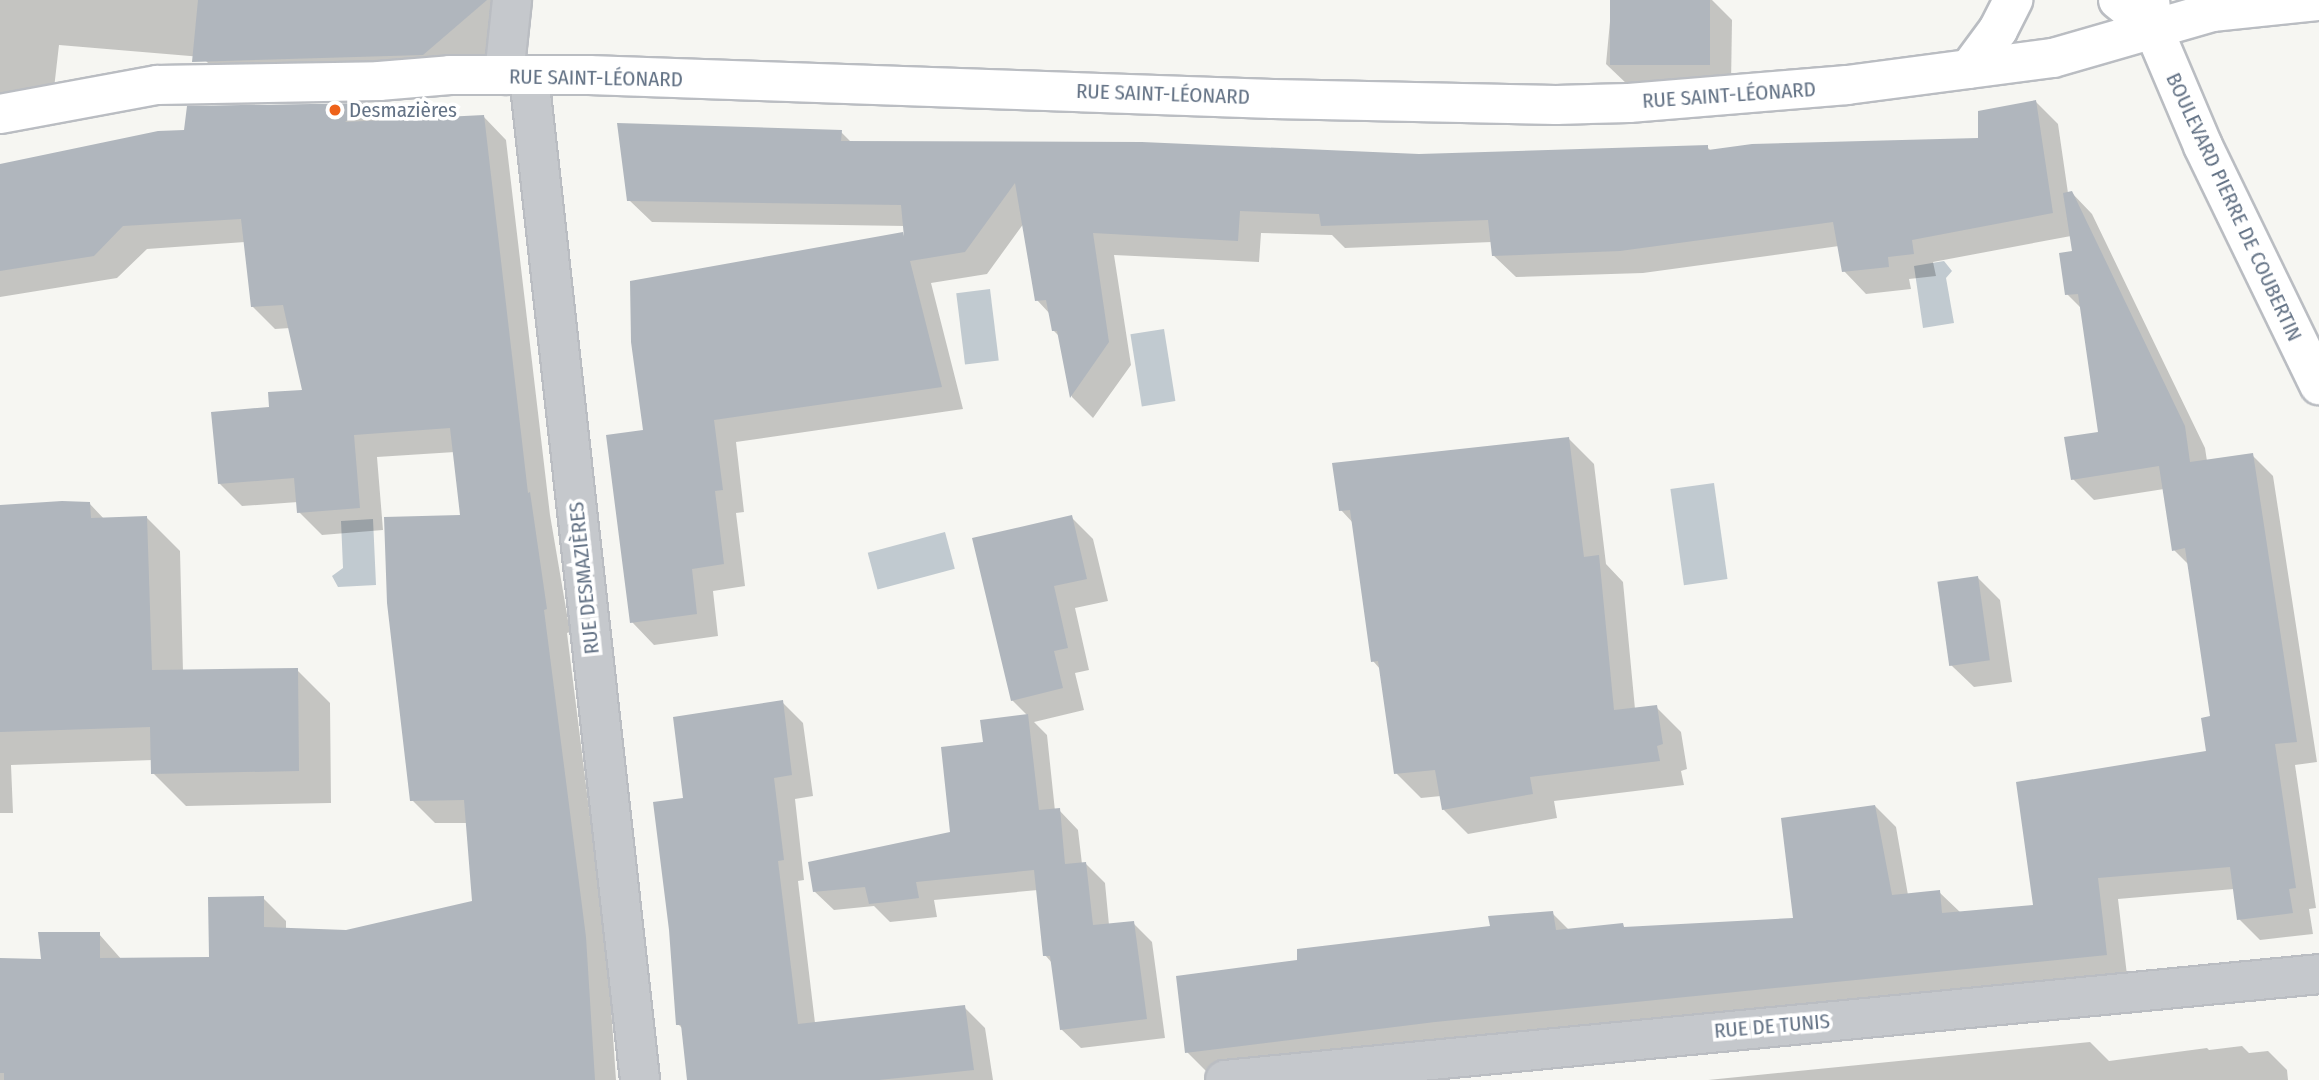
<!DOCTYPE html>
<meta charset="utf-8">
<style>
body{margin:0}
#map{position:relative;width:2319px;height:1080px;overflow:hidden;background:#f6f6f2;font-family:"Fira Sans Condensed",sans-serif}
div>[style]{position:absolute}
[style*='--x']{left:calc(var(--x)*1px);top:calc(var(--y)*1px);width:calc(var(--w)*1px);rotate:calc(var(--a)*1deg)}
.water>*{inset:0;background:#c1cad0;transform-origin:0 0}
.shadow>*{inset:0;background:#0003}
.building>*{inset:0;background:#b0b6bd;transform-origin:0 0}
.roads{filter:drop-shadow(2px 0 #babdc2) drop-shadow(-2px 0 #babdc2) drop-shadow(0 2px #babdc2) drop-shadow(0 -2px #babdc2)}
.street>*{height:38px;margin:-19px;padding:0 19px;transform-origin:19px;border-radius:19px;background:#c5c8cc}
.secondary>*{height:38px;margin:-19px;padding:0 19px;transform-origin:19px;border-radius:19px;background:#fff}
.dots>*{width:19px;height:19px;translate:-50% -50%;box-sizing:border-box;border:4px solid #fff;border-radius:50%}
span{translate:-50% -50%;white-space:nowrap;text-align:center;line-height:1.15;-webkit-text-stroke:7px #fff;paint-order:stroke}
.street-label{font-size:21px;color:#637285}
.poi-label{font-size:21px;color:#637285}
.left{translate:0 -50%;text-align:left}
</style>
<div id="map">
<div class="water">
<div style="clip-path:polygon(1944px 261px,1952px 271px,1946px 278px,1954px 323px,1923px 328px,1914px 266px)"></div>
<div style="left:990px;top:289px;width:72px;height:34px;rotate:83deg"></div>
<div style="left:1164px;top:329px;width:73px;height:34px;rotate:81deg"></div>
<div style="left:1714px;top:483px;width:97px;height:44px;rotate:82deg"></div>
<div style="clip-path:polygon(373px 519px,376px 585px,338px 587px,332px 576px,343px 568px,341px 521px)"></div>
<div style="left:945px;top:532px;width:38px;height:80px;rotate:75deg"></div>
</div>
<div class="shadow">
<div style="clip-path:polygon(0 0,502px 0,496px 50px,455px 87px,226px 81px,202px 57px,59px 45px,52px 106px,0 117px)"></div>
<div style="clip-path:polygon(1612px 0,1712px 0,1732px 20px,1731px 85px,1629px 86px,1606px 64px)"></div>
<div style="clip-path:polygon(2036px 102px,2058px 124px,2068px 193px,2071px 192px,2092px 214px,2205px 448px,2207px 461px,2252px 455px,2273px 476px,2317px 762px,2295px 765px,2316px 908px,2309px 909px,2313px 934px,2260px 940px,2239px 919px,2234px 889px,2118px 899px,2127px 975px,1208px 1073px,1187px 1052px,1299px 961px,1492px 928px,1552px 913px,1569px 930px,1622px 925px,1626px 929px,1795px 919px,1875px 806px,1896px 827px,1908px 895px,1939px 892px,1961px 913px,2035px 906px,2208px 753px,2212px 717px,2190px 566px,2174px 550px,2164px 489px,2094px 500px,2073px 479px,2100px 433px,2082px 309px,2067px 294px,2074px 253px,2071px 236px,1933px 262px,1936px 276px,1909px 279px,1911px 289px,1866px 294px,1844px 271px,1839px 246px,1643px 273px,1516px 277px,1493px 255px,1492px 242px,1345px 248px,1332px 235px,1261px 233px,1259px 262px,1114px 255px,1131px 365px,1093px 418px,1072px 397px,1060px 337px,1053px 330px,1050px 314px,1037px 300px,1024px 223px,987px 274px,931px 283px,963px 409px,736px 442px,744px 512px,736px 513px,745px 586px,713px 591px,718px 636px,654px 645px,632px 622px,644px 432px,902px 234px,906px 238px,905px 226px,652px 222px,629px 200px,841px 132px,852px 143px,1419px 156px,1707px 147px,1711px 151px,1980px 140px)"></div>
<div style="clip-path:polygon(367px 105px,384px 122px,483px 116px,506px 140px,550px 515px,570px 632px,567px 633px,608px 961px,616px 1080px,0 1080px,0 959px,43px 961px,99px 934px,122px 960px,210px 959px,263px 898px,286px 921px,286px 930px,346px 931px,474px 902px,467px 823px,435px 823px,412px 800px,462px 517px,455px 452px,377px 457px,383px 530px,322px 535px,299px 512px,298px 502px,242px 506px,219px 483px,271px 408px,304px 392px,290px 328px,275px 329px,252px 306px,245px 242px,147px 249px,117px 278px,0 297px,0 165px,186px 132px,275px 107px)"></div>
<div style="clip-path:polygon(1569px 439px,1594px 464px,1606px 564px,1623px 582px,1635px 709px,1656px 707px,1681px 732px,1687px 769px,1681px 771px,1684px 785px,1554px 801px,1557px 818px,1468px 834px,1443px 809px,1441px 796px,1421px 798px,1396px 773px,1381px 670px,1373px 661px,1354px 524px,1341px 510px)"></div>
<div style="clip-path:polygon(89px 503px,105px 520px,147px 518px,180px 551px,183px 672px,297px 670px,330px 703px,331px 803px,186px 806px,153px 773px,153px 760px,11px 765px,13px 813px,0 813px,0 522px)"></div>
<div style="clip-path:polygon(1071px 517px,1093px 539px,1108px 601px,1075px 608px,1089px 670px,1075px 673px,1084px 710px,1034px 722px,1047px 735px,1055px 811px,1059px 810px,1078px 830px,1082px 864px,1086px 864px,1105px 883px,1109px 925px,1133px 923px,1152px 942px,1165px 1038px,1081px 1048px,1061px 1029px,1053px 964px,1045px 955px,1038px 890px,934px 900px,937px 917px,890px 922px,874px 906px,834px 910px,814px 891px,952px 834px,985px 744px,1028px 716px,1012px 700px)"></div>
<div style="clip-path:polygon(1978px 578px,2000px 600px,2012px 682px,1974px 687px,1951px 665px)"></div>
<div style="clip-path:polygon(782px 702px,803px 723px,813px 796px,795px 799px,804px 880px,798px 881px,815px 1023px,964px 1007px,985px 1028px,993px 1080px,689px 1080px,684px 1030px,678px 1024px,685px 799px)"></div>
<div style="clip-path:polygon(2090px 1042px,2109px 1061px,2207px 1048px,2209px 1050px,2242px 1046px,2249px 1053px,2268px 1051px,2287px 1070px,2288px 1080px,1708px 1080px)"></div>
</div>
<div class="building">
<div style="clip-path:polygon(198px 0,487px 0,423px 55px,192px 62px)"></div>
<div style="left:1610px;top:0;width:100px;height:65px"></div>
<div style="clip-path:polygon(2036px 100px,2053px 213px,1912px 240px,1914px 254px,1888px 257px,1889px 267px,1842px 272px,1833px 222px,1620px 251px,1492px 256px,1488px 220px,1321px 226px,1319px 214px,1240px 211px,1238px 241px,1093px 233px,1109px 342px,1070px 398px,1057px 331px,1052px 331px,1046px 300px,1035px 301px,1015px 183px,965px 252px,910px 261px,942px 387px,714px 420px,723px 490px,715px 491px,724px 564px,692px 569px,697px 614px,630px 623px,606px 435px,643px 430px,631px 342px,630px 281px,903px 232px,904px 237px,901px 205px,627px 201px,617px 123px,842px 130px,841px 141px,1142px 142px,1419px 154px,1708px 145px,1708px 150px,1752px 144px,1978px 138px,1978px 111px)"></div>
<div style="clip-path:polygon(368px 103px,345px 122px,484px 115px,528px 493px,530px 492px,547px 609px,544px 610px,586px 937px,595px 1080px,4px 1080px,4px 1073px,0 1073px,0 958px,41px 959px,38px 932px,100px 932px,100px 958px,209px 957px,208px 897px,264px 896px,264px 927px,346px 930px,472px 901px,464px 800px,410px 801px,387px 603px,384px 517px,460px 515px,450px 428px,354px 435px,360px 508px,297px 513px,294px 478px,218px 484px,211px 412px,269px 407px,268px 392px,302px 390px,283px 305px,251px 307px,241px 219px,123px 226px,94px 256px,0 271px,0 164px,158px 131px,184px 130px,187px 106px)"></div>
<div style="clip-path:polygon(2072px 191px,2185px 426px,2190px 462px,2253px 453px,2297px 742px,2275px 744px,2296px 888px,2289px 889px,2293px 913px,2237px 920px,2230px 867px,2098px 878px,2107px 955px,1435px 1022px,1185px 1053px,1176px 976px,1297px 960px,1297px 949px,1490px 926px,1488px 916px,1553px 911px,1556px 930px,1623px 923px,1624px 927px,1793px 918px,1781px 818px,1875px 805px,1892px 895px,1940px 890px,1942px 913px,2033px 905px,2016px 782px,2206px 751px,2201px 718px,2210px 716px,2185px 548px,2172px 551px,2159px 466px,2071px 480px,2064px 437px,2098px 432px,2078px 294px,2065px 295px,2059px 253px,2072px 251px,2063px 193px)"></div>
<div style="clip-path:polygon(1569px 437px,1584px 557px,1599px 555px,1614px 710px,1657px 705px,1663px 744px,1657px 746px,1660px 761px,1530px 777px,1533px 794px,1442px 810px,1435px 770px,1394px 774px,1378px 661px,1371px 662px,1350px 510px,1339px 511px,1332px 463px)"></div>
<div style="clip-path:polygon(62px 501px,90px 502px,91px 518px,147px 516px,152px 670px,298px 668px,299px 771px,151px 774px,150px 727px,0 732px,0 505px)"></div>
<div style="clip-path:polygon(1072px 515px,1087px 579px,1054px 586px,1068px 648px,1054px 651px,1063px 688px,1011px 701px,972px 538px)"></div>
<div style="left:1978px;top:576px;width:85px;height:41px;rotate:82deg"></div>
<div style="clip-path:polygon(783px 700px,792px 775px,774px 778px,784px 860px,778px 861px,798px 1024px,965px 1005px,974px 1070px,879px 1080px,687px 1080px,681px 1025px,676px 1025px,669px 930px,653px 802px,683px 798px,673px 717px)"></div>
<div style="clip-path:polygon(1028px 714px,1039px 810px,1060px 808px,1065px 864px,1086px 862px,1093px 925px,1134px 921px,1147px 1019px,1060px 1030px,1050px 956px,1043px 956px,1034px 870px,916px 882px,919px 898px,888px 902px,869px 904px,865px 887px,813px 892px,808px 862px,950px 832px,941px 747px,983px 742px,980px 720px)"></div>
</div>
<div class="roads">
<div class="street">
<div style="--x:504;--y:75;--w:75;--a:-83.9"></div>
<div style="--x:529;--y:76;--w:1010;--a:83.69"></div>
<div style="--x:1225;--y:1080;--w:1099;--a:-5.53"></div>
</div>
<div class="secondary">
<div style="--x:2118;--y:0;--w:45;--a:38.7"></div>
<div style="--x:2150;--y:0;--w:28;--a:84"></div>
<div style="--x:2153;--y:28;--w:128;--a:67"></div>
<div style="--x:2203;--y:146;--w:266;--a:64.1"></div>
<div style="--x:1969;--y:69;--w:49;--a:-53.4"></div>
<div style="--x:1998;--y:30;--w:34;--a:-63"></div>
<div style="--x:0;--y:114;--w:160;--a:-10.5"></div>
<div style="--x:157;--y:85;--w:222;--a:-1"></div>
<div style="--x:379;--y:81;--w:71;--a:-4.8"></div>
<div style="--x:450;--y:75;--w:139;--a:0"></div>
<div style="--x:589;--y:75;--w:684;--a:2.01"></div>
<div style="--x:1273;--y:99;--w:283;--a:1.2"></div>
<div style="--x:1556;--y:105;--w:73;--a:-1.6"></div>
<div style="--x:1629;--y:103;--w:219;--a:-4.7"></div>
<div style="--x:1847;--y:85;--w:208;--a:-7.5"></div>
<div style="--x:2053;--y:58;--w:166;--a:-16.1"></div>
<div style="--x:2212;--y:12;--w:108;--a:-5.9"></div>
</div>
</div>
<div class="dots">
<div style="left:335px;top:110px;background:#ee621a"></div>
</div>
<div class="street-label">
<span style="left:596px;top:78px;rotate:1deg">RUE SAINT-LÉONARD</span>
<span style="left:1163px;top:94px;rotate:2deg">RUE SAINT-LÉONARD</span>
<span style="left:1729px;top:95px;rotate:-4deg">RUE SAINT-LÉONARD</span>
<span style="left:2234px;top:207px;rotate:65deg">BOULEVARD PIERRE DE COUBERTIN</span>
<span style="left:584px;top:578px;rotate:-96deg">RUE DESMAZIÈRES</span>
<span style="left:1772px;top:1026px;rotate:-5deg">RUE DE TUNIS</span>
</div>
<div class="poi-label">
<span class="left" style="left:349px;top:110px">Desmazières</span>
</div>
</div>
